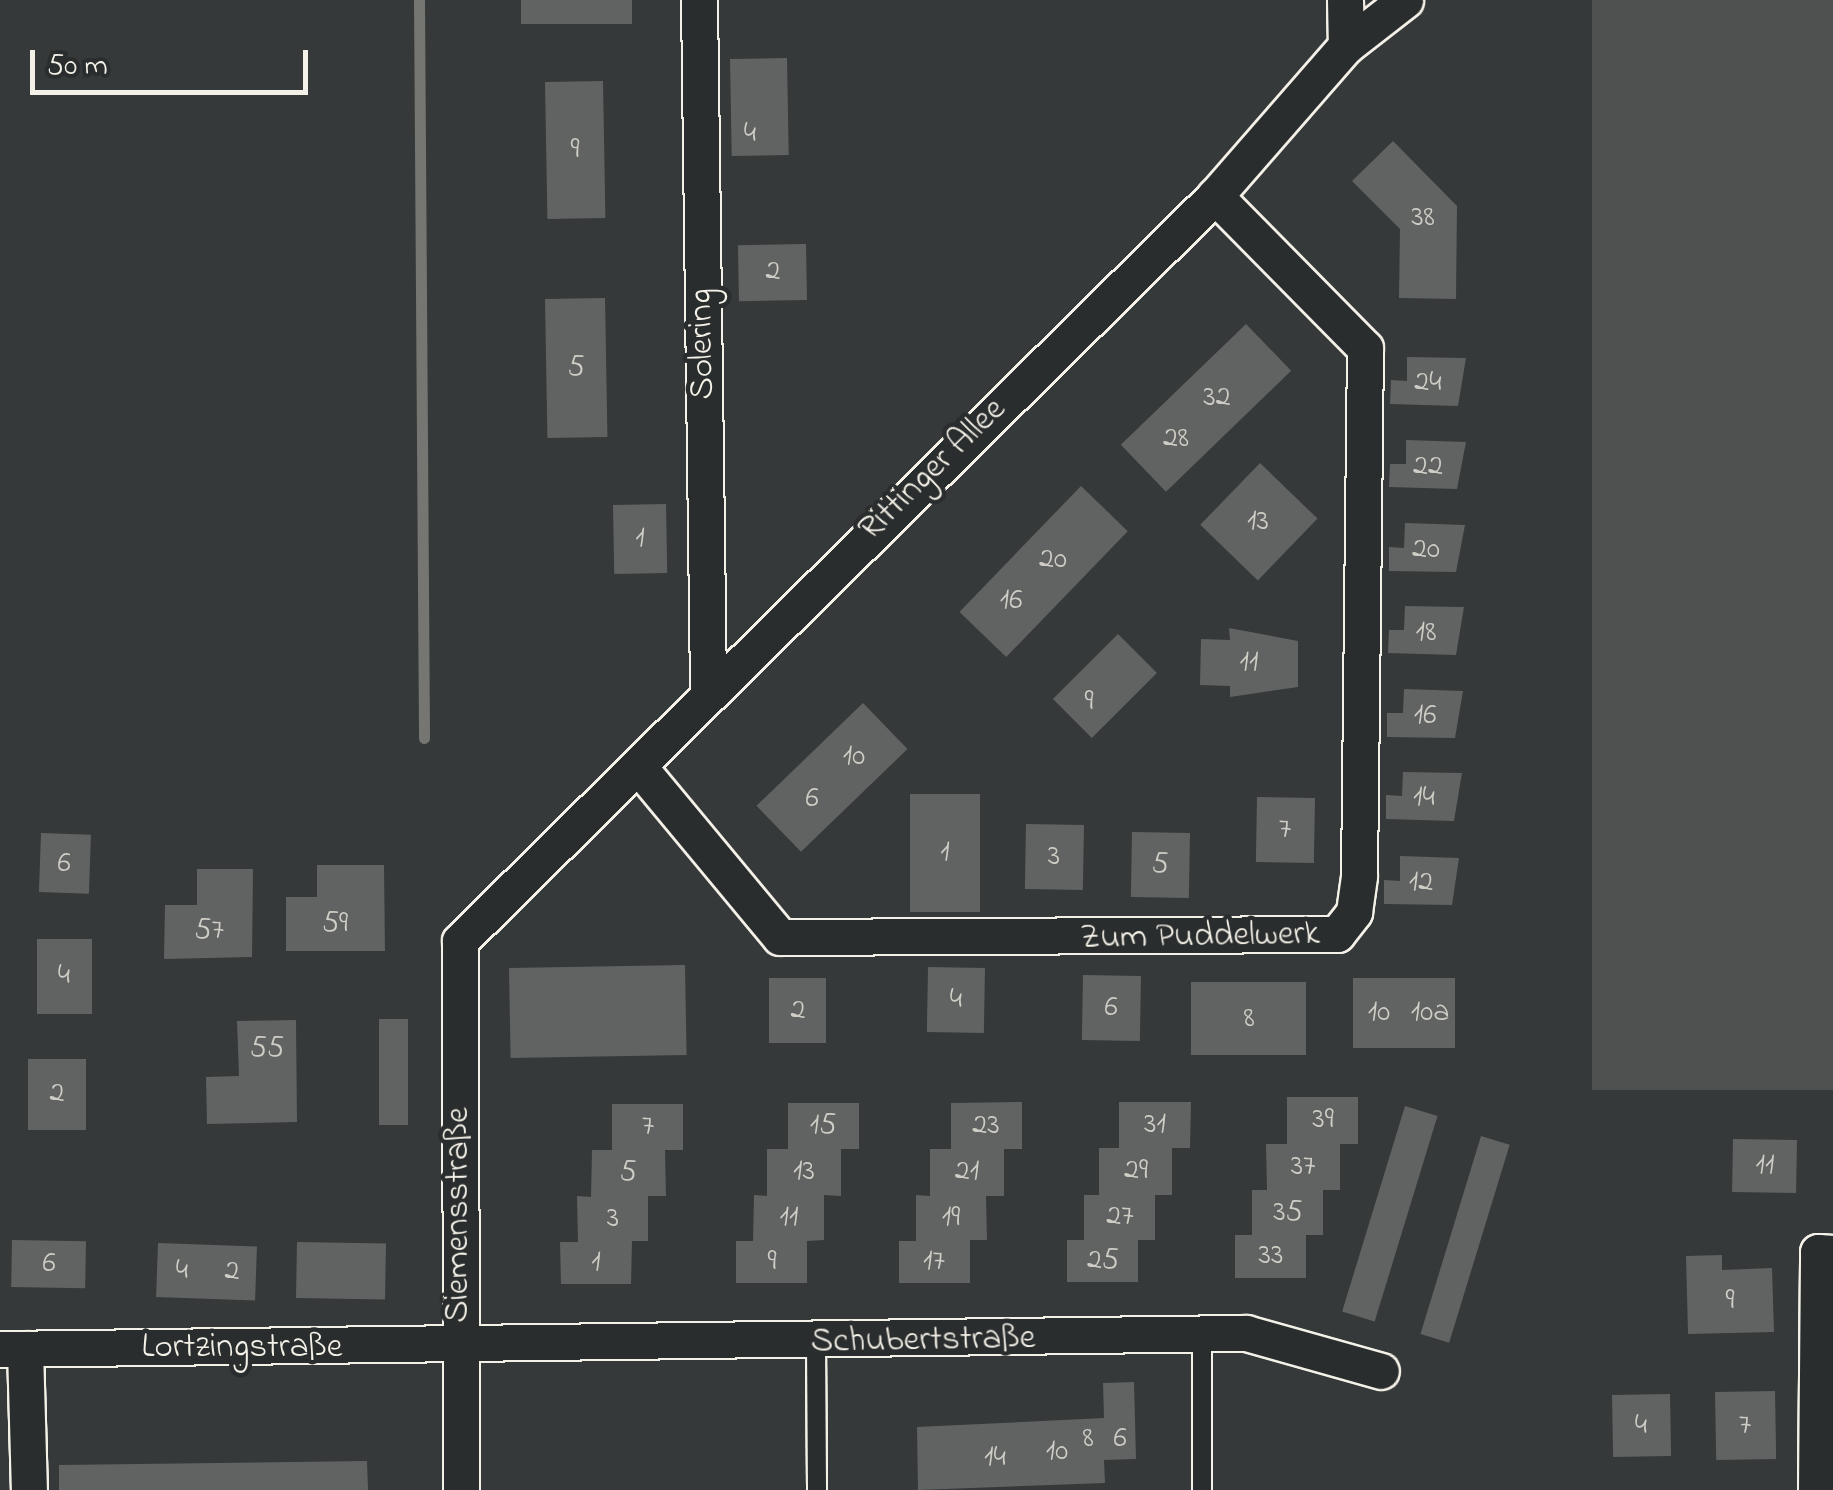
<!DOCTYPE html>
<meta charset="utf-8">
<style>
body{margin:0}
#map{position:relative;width:1833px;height:1490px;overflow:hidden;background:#363939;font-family:"Indie Flower",sans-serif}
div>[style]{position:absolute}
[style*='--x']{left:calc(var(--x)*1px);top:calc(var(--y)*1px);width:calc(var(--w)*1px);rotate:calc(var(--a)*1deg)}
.green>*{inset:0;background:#4e514f;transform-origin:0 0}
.stream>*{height:11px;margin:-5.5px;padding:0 5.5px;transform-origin:5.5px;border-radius:5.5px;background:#757572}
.building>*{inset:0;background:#616362;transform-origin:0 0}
.roads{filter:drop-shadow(2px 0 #f4f1e8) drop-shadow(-2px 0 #f4f1e8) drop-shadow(0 2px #f4f1e8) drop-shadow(0 -2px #f4f1e8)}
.lane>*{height:18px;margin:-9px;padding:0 9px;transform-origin:9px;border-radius:9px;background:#2a2d2e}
.street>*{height:35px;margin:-17.5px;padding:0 17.5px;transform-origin:17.5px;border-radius:17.5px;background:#2a2d2e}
span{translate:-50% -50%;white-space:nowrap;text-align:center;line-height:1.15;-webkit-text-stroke:9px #2a2d2e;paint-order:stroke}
.number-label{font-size:30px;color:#cfcec6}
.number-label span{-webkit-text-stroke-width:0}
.street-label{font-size:35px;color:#f4f1e8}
.scale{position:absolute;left:30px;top:50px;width:278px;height:45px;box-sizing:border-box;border:5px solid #f4f1e8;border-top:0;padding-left:12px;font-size:30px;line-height:35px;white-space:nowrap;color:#f4f1e8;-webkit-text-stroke:8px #2a2d2e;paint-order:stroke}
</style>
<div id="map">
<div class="green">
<div style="left:1592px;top:0;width:241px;height:1090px"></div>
</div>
<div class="stream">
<div style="--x:419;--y:0;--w:738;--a:89.61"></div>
</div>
<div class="building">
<div style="left:521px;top:0;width:111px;height:24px"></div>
<div style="left:787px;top:58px;width:97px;height:57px;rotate:89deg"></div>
<div style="left:603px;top:81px;width:137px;height:58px;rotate:89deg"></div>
<div style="clip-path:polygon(1393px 141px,1457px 206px,1456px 299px,1399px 298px,1400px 229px,1352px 181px)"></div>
<div style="left:806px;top:244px;width:56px;height:68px;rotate:89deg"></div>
<div style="left:605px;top:298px;width:139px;height:60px;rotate:89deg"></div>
<div style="left:1246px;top:324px;width:65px;height:174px;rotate:46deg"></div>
<div style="clip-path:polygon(1407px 357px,1466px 358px,1458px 406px,1390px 404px,1391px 380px,1407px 381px)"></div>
<div style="clip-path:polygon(1406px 440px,1466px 442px,1457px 489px,1389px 487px,1390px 464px,1406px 464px)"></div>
<div style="left:1260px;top:463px;width:80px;height:86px;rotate:44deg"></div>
<div style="left:1081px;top:486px;width:65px;height:175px;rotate:44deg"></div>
<div style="left:666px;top:504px;width:69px;height:53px;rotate:89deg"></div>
<div style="clip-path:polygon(1405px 523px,1465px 525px,1456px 572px,1389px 571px,1389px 547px,1404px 548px)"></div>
<div style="clip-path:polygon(1405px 606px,1464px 607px,1456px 655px,1388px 653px,1389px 630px,1404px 630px)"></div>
<div style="clip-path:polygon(1229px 628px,1298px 641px,1298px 687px,1230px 697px,1230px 686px,1200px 685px,1201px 639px,1230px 640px)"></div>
<div style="left:1118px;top:634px;width:55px;height:92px;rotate:45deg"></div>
<div style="clip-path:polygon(1404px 689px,1463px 691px,1455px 738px,1387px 737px,1387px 713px,1403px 713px)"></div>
<div style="left:863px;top:703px;width:64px;height:148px;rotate:46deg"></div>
<div style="clip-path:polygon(1403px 772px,1462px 773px,1454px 821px,1386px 819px,1386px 795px,1402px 796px)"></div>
<div style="left:980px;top:794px;width:118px;height:70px;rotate:90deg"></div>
<div style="left:1257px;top:797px;width:58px;height:65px;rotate:1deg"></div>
<div style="left:1026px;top:824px;width:58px;height:65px;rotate:1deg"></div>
<div style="left:1132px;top:832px;width:58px;height:65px;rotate:1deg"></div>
<div style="left:41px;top:833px;width:50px;height:59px;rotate:2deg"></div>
<div style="clip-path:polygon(1400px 856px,1459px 858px,1452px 905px,1384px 904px,1384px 880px,1400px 881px)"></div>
<div style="clip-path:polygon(317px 865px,384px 865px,385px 951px,286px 951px,286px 897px,317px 897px)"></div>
<div style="clip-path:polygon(197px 869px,253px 869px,252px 957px,164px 959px,165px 905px,197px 905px)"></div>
<div style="left:37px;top:939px;width:55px;height:75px"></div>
<div style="left:685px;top:965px;width:90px;height:176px;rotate:89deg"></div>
<div style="left:928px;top:967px;width:57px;height:65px;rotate:1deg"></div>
<div style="left:1083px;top:975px;width:58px;height:65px;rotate:1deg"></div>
<div style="left:769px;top:978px;width:57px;height:65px"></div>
<div style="left:1353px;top:978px;width:102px;height:70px"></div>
<div style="left:1306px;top:982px;width:73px;height:115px;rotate:90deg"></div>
<div style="left:379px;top:1019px;width:29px;height:106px"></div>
<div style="clip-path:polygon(296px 1020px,297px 1122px,207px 1124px,206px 1077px,239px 1076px,237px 1021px)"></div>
<div style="left:28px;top:1059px;width:58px;height:71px"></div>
<div style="clip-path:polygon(1287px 1097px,1358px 1097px,1358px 1144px,1340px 1144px,1340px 1190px,1323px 1190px,1323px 1235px,1306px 1235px,1306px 1278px,1235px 1278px,1235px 1235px,1252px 1235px,1252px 1190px,1267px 1190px,1266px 1144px,1287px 1144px)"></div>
<div style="clip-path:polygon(1022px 1102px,1022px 1149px,1004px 1149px,1004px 1196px,986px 1196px,987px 1240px,970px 1240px,970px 1283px,899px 1283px,899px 1241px,916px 1241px,916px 1195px,930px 1196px,930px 1149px,951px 1149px,951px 1103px)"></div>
<div style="clip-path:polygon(1119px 1102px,1191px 1102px,1190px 1148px,1172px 1148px,1172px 1195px,1155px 1195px,1155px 1240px,1138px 1240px,1138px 1282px,1067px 1282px,1067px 1240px,1084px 1240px,1084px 1195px,1099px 1195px,1099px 1148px,1119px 1148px)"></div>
<div style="clip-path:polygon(788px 1103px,859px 1103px,859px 1149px,841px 1149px,841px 1196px,824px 1195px,824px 1240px,807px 1241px,807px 1283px,736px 1283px,736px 1241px,753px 1241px,754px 1195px,767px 1196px,767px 1149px,788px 1149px)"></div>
<div style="clip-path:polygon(612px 1104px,683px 1104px,683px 1150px,665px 1150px,666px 1196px,648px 1196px,648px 1241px,632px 1241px,631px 1284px,561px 1284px,560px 1242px,578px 1242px,577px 1196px,591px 1197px,592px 1150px,612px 1150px)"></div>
<div style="left:1405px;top:1106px;width:34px;height:215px;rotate:17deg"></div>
<div style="left:1481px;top:1136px;width:30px;height:207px;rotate:17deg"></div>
<div style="left:1733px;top:1139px;width:64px;height:53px;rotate:1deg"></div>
<div style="left:12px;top:1240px;width:74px;height:47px;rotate:1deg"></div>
<div style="left:297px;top:1242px;width:89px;height:56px;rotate:1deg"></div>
<div style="left:158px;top:1243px;width:99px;height:54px;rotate:2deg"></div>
<div style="clip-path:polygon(1722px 1255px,1722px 1270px,1772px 1268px,1774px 1332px,1688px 1334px,1686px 1256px)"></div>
<div style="clip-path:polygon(1134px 1382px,1136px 1459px,1104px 1460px,1105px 1483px,918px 1490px,917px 1427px,1104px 1418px,1103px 1383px)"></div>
<div style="left:1775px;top:1391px;width:68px;height:60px;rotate:89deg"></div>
<div style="left:1670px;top:1394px;width:62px;height:58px;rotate:89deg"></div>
<div style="clip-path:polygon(367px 1461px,368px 1490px,59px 1490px,59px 1465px)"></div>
</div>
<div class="roads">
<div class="lane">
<div style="--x:1202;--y:1335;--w:155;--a:90"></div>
<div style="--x:816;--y:1343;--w:147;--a:89.6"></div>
</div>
<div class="street">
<div style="--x:699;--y:0;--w:688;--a:89.25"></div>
<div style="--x:1345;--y:0;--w:46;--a:88.8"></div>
<div style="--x:638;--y:766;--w:222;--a:50.3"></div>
<div style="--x:780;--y:937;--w:557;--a:-0.31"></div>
<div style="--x:1337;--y:934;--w:28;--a:-52"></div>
<div style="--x:1354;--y:912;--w:37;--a:-82"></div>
<div style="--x:1359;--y:875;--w:527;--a:-89.35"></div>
<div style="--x:1365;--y:348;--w:214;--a:-134.6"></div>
<div style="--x:0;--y:1349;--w:1246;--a:-0.74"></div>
<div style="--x:1246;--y:1333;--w:140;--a:15.7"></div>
<div style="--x:25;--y:1349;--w:141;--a:88.4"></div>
<div style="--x:461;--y:1490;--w:549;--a:-90.1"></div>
<div style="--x:460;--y:941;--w:1061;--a:-44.62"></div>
<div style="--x:1215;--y:196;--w:199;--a:-48.9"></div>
<div style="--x:1346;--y:46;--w:75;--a:-37.9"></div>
<div style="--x:1816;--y:1490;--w:238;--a:-89.5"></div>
<div style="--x:1818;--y:1252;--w:15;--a:4"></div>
</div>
</div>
<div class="number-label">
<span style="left:750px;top:134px">4</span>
<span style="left:575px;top:150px">9</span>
<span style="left:1423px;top:218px">38</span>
<span style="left:773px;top:272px">2</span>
<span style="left:576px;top:368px">5</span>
<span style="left:1428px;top:383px">24</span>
<span style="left:1217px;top:398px">32</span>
<span style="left:1176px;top:439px">28</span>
<span style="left:1428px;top:467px">22</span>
<span style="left:1258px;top:522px">13</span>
<span style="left:640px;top:539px">1</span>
<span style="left:1426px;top:550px">20</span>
<span style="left:1053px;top:560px">20</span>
<span style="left:1011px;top:601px">16</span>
<span style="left:1426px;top:633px">18</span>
<span style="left:1249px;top:663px">11</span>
<span style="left:1089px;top:702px">9</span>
<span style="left:1425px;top:716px">16</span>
<span style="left:854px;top:757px">10</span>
<span style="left:1424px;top:798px">14</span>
<span style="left:812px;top:799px">6</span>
<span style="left:1285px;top:830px">7</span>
<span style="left:945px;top:853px">1</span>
<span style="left:1054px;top:857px">3</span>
<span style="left:64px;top:864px">6</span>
<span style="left:1160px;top:865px">5</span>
<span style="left:1421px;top:883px">12</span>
<span style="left:335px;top:924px">59</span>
<span style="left:209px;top:931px">57</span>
<span style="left:64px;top:976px">4</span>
<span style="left:956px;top:1000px">4</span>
<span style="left:1111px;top:1008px">6</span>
<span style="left:798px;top:1011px">2</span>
<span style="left:1379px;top:1013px">10</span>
<span style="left:1430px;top:1013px">10a</span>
<span style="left:1249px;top:1019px">8</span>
<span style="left:267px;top:1049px">55</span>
<span style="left:57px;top:1094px">2</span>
<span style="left:1323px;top:1120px">39</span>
<span style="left:1155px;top:1125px">31</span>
<span style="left:823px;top:1126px">15</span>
<span style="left:986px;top:1126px">23</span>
<span style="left:648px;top:1127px">7</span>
<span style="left:1765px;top:1166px">11</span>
<span style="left:1303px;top:1167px">37</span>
<span style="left:1136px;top:1171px">29</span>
<span style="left:804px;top:1172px">13</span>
<span style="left:967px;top:1172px">21</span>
<span style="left:628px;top:1173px">5</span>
<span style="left:1288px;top:1213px">35</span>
<span style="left:1120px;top:1217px">27</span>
<span style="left:789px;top:1218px">11</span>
<span style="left:951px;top:1218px">19</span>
<span style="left:613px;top:1219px">3</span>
<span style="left:1271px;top:1256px">33</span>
<span style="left:1103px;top:1261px">25</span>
<span style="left:772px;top:1262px">9</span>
<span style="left:934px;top:1262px">17</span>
<span style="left:596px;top:1263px">1</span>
<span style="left:49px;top:1264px">6</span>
<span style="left:182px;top:1271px">4</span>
<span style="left:232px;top:1272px">2</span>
<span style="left:1730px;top:1301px">9</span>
<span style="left:1641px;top:1426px">4</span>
<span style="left:1745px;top:1426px">7</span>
<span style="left:1088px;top:1439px">8</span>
<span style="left:1120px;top:1439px">6</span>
<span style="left:1057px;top:1452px">10</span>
<span style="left:995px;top:1458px">14</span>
</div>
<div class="street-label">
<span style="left:703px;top:344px;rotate:-91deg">Solering</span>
<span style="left:933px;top:470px;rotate:-44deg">Rittinger Allee</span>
<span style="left:1200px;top:937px;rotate:-1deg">Zum Puddelwerk</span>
<span style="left:459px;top:1215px;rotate:-90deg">Siemensstraße</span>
<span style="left:923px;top:1341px;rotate:-1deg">Schubertstraße</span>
<span style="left:242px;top:1348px">Lortzingstraße</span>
</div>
<div class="scale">50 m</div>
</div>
